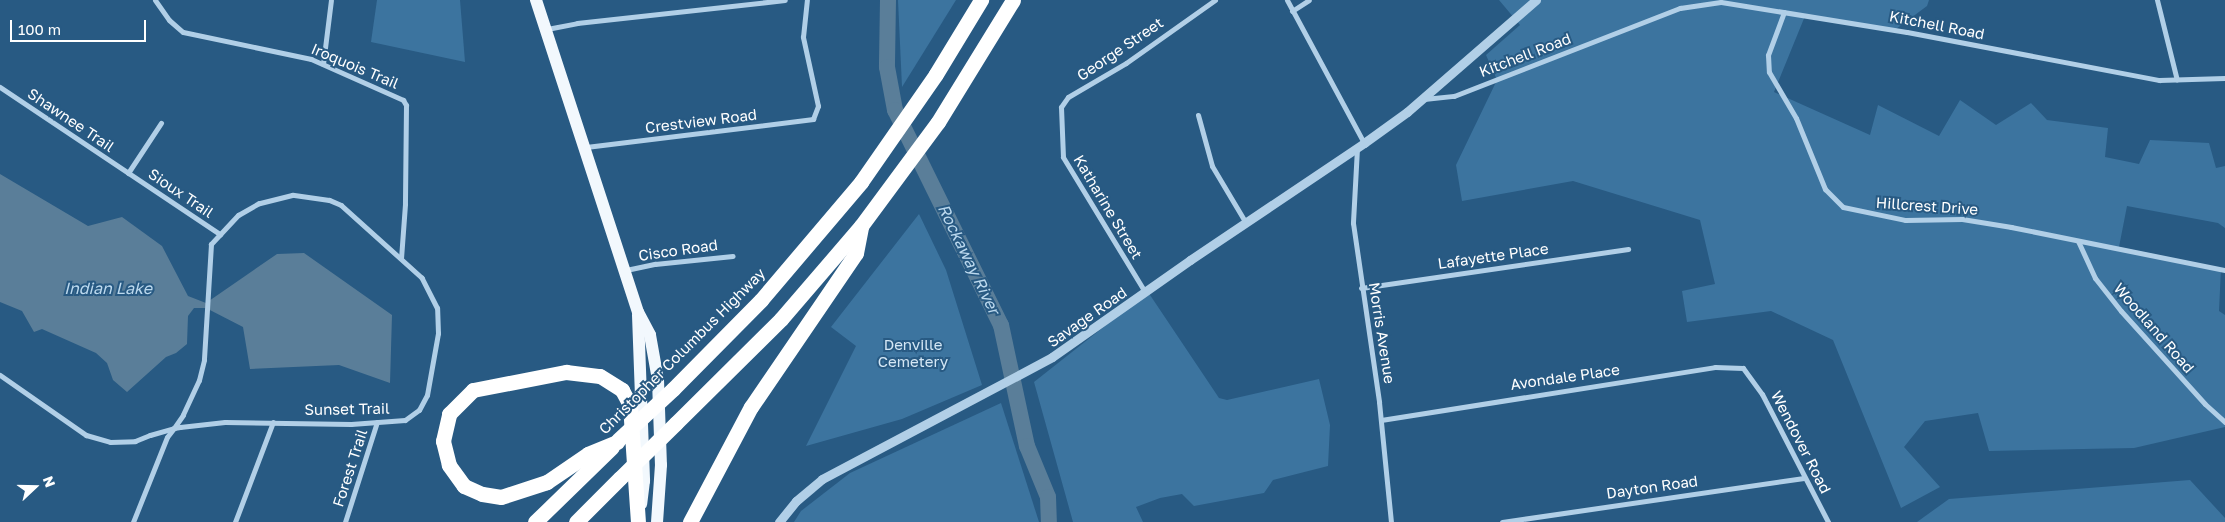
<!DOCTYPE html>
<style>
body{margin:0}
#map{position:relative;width:2225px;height:522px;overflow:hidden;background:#285a83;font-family:"Golos Text",sans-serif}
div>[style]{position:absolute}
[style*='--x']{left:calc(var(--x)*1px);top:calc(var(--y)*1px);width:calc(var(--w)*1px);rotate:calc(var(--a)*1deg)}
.green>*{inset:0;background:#3c749f}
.water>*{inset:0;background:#5a7e99}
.river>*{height:16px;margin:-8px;padding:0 8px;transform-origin:8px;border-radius:8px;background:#5a7e99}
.minor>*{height:5px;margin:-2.5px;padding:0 2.5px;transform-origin:2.5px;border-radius:2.5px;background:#b1cfe7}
.tertiary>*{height:9px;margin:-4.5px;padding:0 4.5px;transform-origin:4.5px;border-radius:4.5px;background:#b1cfe7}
.primary>*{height:12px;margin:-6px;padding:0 6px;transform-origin:6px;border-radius:6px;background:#f2f8fd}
.motorway>*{height:15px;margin:-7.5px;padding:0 7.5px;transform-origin:7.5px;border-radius:7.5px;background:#fff}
.motorway-bridge>*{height:15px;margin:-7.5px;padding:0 7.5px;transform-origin:7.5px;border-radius:7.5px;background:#fff}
span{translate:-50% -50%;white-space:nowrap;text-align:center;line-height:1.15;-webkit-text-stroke:4px #285a83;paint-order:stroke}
.street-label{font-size:15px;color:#fff}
.park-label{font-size:15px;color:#d4e7f5}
.water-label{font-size:16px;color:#bcd9ee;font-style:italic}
.north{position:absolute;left:10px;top:462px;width:50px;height:50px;-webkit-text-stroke:4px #285a83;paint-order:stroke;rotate:69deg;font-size:14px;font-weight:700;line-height:20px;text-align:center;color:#fff}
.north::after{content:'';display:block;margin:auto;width:18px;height:22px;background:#fff;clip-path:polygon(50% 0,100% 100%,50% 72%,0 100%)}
.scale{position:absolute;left:10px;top:20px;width:136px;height:22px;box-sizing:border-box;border:2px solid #fff;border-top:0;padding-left:6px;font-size:15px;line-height:18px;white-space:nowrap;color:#fff;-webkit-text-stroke:4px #285a83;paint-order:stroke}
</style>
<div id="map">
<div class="green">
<div style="clip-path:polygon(377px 0,460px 0,465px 62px,371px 42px)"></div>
<div style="clip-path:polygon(898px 0,956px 0,902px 87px)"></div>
<div style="clip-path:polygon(1499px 0,1929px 0,1927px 6px,1896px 29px,1805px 16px,1774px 92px,1870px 135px,1878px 105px,1939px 136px,1960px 100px,1996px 125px,2031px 103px,2047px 120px,2108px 128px,2105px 157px,2139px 164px,2150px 140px,2209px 143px,2216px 168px,2225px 166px,2225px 228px,2218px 223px,2127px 206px,2119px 247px,2221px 268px,2219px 311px,2225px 315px,2225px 427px,2134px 448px,1989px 451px,1978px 413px,1925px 421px,1904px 447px,1940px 487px,1901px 508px,1833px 340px,1771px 311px,1687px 322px,1682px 291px,1715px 284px,1700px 220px,1573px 181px,1462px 201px,1456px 165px,1497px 80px,1486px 55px,1520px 25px)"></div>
<div style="clip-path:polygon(919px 214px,946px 270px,982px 385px,902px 419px,806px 446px,856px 346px,831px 327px)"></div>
<div style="clip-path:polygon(1148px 292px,1219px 398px,1227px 400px,1319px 379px,1330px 425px,1328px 466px,1273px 480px,1264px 493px,1194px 506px,1182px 494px,1160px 498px,1136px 507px,1143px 522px,1073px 522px,1034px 382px)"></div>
<div style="clip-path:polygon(1001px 403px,1039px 522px,794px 522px,801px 511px,850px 473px)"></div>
<div style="clip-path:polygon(2190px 480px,2225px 518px,2225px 522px,1917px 522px,1949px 499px)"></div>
</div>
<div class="water">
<div style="clip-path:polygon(0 174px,88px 226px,122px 217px,162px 246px,188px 296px,206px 303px,277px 254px,304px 253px,392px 315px,390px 383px,339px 365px,250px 369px,243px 327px,206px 308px,194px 308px,188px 316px,187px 344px,176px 353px,166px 357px,127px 392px,113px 380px,107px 363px,96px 353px,42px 329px,34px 332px,22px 311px,0 302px)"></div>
</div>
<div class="river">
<div style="--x:888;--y:0;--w:67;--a:90.9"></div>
<div style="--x:887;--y:67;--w:44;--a:79.5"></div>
<div style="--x:895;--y:110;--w:240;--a:63.8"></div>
<div style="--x:1001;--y:325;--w:124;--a:77.9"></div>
<div style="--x:1027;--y:446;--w:55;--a:67.6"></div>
<div style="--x:1048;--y:497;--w:25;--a:88"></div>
</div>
<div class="minor">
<div style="--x:155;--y:0;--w:24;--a:55"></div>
<div style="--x:169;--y:20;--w:18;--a:41"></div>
<div style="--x:183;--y:32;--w:131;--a:11.9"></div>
<div style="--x:311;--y:59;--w:101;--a:24"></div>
<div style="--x:403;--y:100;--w:6;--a:59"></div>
<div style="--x:406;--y:105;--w:99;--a:90.6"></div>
<div style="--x:405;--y:204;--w:54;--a:94.2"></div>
<div style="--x:1287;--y:0;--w:162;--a:61.7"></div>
<div style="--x:2157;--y:0;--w:82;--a:76"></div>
<div style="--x:1292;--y:11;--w:20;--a:-33"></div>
<div style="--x:1784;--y:12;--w:46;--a:110.4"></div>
<div style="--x:1768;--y:55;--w:17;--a:87"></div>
<div style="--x:1769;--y:72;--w:53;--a:59.6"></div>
<div style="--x:1796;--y:118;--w:77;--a:67.8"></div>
<div style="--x:1825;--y:189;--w:25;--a:45"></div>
<div style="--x:1843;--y:207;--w:63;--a:11.8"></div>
<div style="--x:1905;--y:220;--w:57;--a:-1"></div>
<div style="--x:1962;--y:219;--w:50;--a:9.3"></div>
<div style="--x:2011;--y:227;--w:218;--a:11.4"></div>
<div style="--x:547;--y:29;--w:31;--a:-11"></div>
<div style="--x:577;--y:23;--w:209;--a:-6.3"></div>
<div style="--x:323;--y:64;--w:64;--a:-82.9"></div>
<div style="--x:0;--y:87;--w:265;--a:33.8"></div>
<div style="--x:1424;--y:99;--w:30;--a:-6"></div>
<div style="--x:1454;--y:96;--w:243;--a:-21.3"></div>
<div style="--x:1680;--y:8;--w:41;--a:-8.3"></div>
<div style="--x:1721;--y:2;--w:188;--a:9.2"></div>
<div style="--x:1907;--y:32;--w:257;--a:10.8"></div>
<div style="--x:2159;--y:80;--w:66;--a:-1.7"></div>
<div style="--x:1198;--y:115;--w:53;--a:74.6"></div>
<div style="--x:1212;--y:166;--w:66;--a:59.2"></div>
<div style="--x:586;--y:147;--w:229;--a:-7"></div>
<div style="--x:813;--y:119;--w:14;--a:-69"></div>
<div style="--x:818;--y:106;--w:71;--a:-102.3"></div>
<div style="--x:803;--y:37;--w:37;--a:-84"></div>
<div style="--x:1357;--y:148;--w:75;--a:93.1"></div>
<div style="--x:1353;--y:223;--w:181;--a:81.7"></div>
<div style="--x:1379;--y:402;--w:121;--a:84.3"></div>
<div style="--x:128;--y:173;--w:60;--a:-56.6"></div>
<div style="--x:2078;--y:241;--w:41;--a:65.3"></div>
<div style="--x:2095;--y:278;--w:42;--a:51.8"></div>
<div style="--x:2121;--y:311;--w:125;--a:47.9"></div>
<div style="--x:2205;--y:404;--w:27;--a:42"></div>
<div style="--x:626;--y:270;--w:30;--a:-12"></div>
<div style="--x:655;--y:264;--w:78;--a:-5.9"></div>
<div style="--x:1361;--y:288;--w:270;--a:-8.3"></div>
<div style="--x:1145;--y:292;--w:158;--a:-121.3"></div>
<div style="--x:1063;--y:157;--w:50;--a:-92.3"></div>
<div style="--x:1061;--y:107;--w:12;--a:-55"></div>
<div style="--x:1068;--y:97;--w:67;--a:-30.4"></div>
<div style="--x:1126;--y:63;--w:109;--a:-35.3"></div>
<div style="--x:0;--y:375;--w:105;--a:34.9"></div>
<div style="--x:86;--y:435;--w:25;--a:16"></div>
<div style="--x:110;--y:442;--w:25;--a:-2"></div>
<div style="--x:135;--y:441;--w:16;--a:-22"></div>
<div style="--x:150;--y:435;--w:25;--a:-16"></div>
<div style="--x:174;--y:428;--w:6;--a:-9"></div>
<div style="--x:180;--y:427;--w:45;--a:-6.3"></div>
<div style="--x:225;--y:422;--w:126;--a:0.9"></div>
<div style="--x:351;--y:424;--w:54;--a:-4.2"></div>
<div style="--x:405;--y:420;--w:17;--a:-36"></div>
<div style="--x:419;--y:410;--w:17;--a:-62"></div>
<div style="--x:427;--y:395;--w:63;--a:-79.9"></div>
<div style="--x:438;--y:333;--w:25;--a:-92"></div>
<div style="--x:437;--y:308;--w:34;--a:-117"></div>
<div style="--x:422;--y:278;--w:109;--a:-138"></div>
<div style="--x:341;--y:205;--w:13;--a:-157"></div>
<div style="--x:329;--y:200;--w:37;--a:-172"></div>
<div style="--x:292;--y:195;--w:34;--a:166"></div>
<div style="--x:259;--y:203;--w:24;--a:150"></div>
<div style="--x:238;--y:215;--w:40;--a:133"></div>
<div style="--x:211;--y:244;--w:116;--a:93.5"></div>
<div style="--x:204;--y:360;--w:21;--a:104"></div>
<div style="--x:199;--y:380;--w:38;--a:115"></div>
<div style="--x:183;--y:415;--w:16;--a:125"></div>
<div style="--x:174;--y:428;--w:11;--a:128"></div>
<div style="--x:167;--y:437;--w:92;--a:111.8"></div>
<div style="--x:1381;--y:420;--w:338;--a:-9"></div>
<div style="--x:1715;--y:367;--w:28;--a:2"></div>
<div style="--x:1743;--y:368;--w:32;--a:54"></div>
<div style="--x:1762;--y:394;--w:144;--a:62.7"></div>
<div style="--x:235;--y:522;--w:107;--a:-69.2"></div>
<div style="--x:345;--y:522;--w:105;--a:-72.3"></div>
<div style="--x:1502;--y:522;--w:305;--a:-8.3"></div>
</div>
<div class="tertiary">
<div style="--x:779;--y:522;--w:27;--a:-51"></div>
<div style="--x:796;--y:501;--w:34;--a:-40"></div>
<div style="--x:822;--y:479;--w:260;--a:-27.9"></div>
<div style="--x:1052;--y:357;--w:169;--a:-35.1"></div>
<div style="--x:1190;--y:260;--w:210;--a:-33.9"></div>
<div style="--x:1364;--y:143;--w:53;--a:-35.8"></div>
<div style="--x:1407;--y:112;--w:171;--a:-41"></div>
</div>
<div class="primary">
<div style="--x:536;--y:0;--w:328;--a:71.9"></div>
<div style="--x:638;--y:312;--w:26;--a:62"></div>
<div style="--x:650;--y:335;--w:46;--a:79.9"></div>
<div style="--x:658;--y:380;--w:85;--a:88"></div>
<div style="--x:661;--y:465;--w:57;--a:94"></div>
<div style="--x:638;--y:315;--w:166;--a:87.9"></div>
<div style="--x:644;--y:481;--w:23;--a:97"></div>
</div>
<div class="motorway">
<div style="--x:673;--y:389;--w:125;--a:-45.3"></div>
<div style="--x:761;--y:300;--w:155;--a:-49.7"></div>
<div style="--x:861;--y:182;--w:131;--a:-55.2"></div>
<div style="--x:936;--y:74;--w:87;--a:-58.7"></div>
<div style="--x:676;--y:423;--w:148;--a:-44.7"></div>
<div style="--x:781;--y:319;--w:123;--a:-49.3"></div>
<div style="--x:861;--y:226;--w:129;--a:-53.5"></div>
<div style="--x:938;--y:122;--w:143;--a:-58.4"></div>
<div style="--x:617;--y:442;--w:31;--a:158"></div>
<div style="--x:588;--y:454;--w:50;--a:145.7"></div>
<div style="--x:547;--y:482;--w:48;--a:161.9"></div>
<div style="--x:501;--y:497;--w:19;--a:-171"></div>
<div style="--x:482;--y:494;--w:20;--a:-156"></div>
<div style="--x:464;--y:486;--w:26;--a:-126"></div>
<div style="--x:449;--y:465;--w:25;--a:-104"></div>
<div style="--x:443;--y:441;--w:28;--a:-77"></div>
<div style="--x:449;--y:414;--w:34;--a:-45"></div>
<div style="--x:473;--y:390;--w:95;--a:-11"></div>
<div style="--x:566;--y:372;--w:34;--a:7"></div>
<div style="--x:600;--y:376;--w:26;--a:32"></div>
<div style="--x:622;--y:390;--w:17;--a:62"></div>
<div style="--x:630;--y:405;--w:117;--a:86.1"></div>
<div style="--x:535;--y:522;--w:107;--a:-44.2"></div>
<div style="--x:576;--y:522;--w:62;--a:-45"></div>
<div style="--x:690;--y:522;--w:130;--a:-62.1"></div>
<div style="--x:751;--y:407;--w:186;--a:-55.7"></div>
<div style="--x:856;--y:253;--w:26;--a:-79"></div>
</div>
<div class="motorway-bridge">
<div style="--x:618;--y:440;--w:75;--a:-42.8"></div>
<div style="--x:620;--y:478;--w:78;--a:-44.5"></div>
</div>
<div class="street-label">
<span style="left:1937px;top:25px;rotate:11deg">Kitchell Road</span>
<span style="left:1120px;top:49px;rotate:-34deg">George Street</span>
<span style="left:1525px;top:55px;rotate:-21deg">Kitchell Road</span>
<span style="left:355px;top:66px;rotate:23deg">Iroquois Trail</span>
<span style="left:71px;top:120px;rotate:34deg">Shawnee Trail</span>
<span style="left:701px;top:121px;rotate:-7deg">Crestview Road</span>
<span style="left:181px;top:193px;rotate:34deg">Sioux Trail</span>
<span style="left:1927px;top:206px;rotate:4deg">Hillcrest Drive</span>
<span style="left:1108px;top:207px;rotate:59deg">Katharine Street</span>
<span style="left:678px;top:250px;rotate:-8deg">Cisco Road</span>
<span style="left:1493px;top:256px;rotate:-8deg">Lafayette Place</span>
<span style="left:1087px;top:317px;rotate:-35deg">Savage Road</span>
<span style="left:2154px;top:328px;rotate:49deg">Woodland Road</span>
<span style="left:1382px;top:333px;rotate:81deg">Morris Avenue</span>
<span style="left:682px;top:351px;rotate:-45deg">Christopher Columbus Highway</span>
<span style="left:1565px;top:377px;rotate:-8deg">Avondale Place</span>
<span style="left:347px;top:409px;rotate:-1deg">Sunset Trail</span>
<span style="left:1801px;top:442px;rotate:63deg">Wendover Road</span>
<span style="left:350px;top:468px;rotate:-72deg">Forest Trail</span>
<span style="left:1652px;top:487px;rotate:-8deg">Dayton Road</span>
</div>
<div class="park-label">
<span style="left:913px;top:353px">Denville<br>Cemetery</span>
</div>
<div class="water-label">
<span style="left:969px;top:259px;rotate:64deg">Rockaway River</span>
<span style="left:108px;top:288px">Indian Lake</span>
</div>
<div class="north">N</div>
<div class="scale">100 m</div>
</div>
